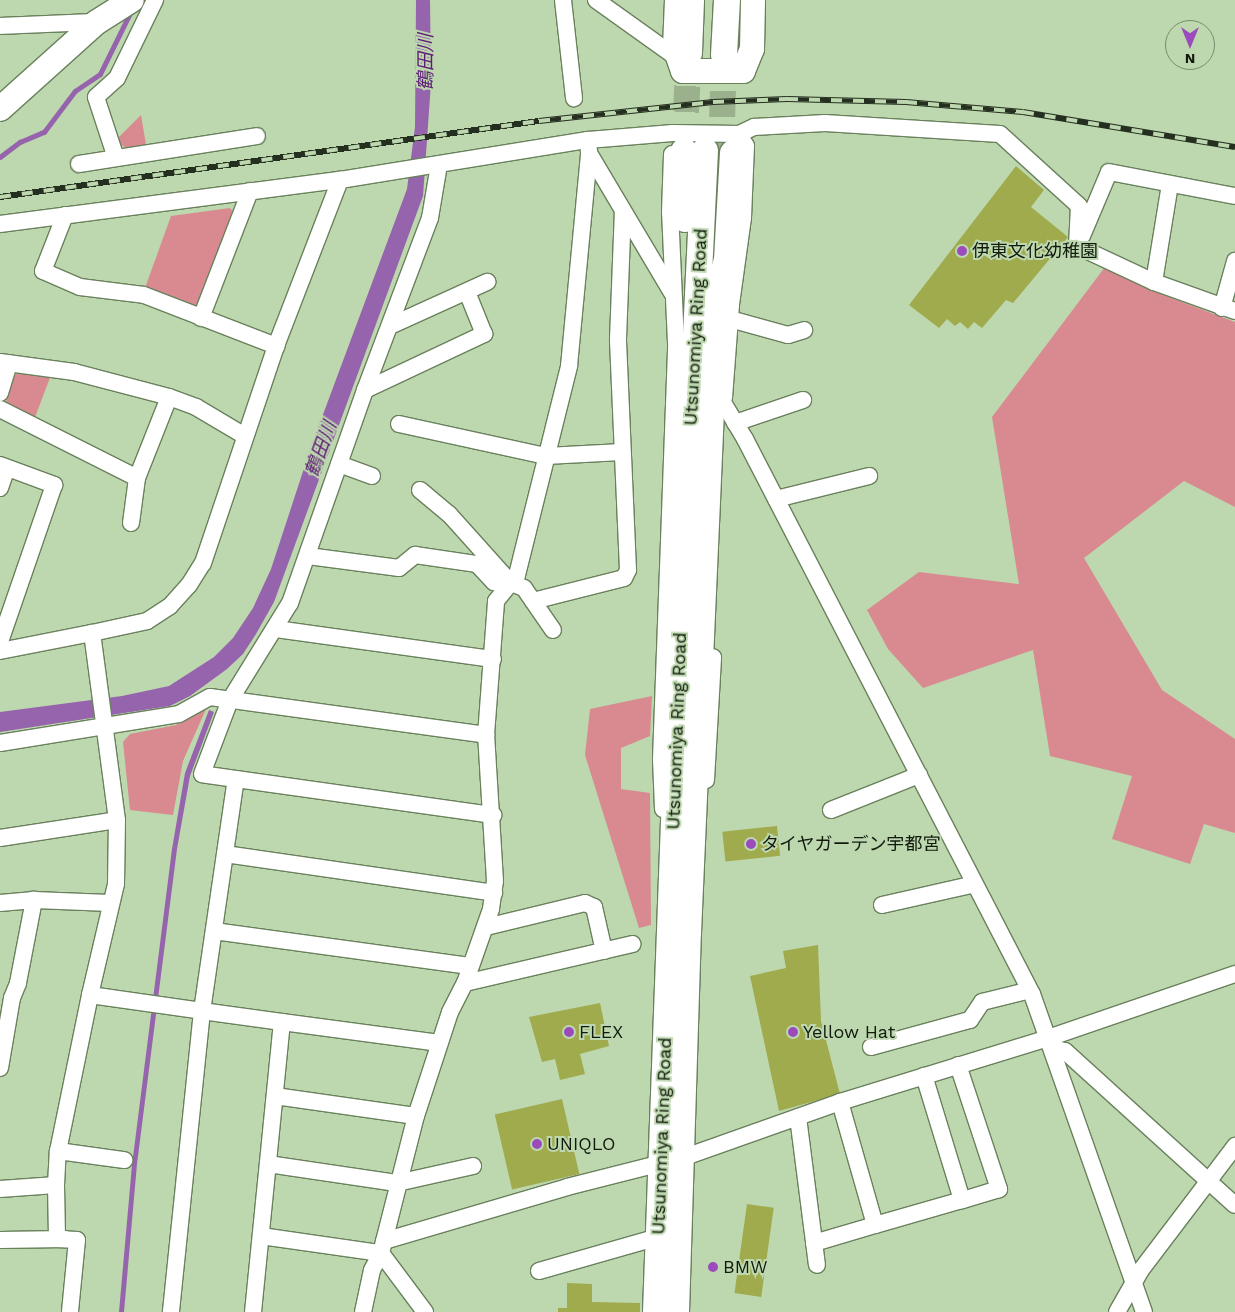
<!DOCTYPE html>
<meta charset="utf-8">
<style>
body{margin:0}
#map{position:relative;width:1235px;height:1312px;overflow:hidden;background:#bdd7af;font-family:"Work Sans","Noto Sans JP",sans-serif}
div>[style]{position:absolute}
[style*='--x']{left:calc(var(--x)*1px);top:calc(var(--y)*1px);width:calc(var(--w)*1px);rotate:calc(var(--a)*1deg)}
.green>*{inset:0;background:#d98a90}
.water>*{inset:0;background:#9664ac}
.stream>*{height:4.5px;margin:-2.25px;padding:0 2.25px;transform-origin:2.25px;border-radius:2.25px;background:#9664ac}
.building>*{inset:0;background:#a0ab4d;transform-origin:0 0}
.primary-tunnel>*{height:26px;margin-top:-13px;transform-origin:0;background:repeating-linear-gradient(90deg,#9bb18e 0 26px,transparent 0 39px)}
.roads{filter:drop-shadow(1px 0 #69815c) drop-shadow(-1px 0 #69815c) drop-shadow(0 1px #69815c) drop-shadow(0 -1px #69815c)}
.street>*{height:16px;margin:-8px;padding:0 8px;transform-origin:8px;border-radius:8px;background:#fff}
.secondary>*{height:24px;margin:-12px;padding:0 12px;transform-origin:12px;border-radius:12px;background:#fff}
.primary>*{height:26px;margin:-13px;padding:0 13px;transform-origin:13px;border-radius:13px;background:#fff}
.rail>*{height:5.5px;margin-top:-2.75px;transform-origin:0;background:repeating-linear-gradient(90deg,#bdd7af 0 11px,#252f1f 0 22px);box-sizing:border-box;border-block:1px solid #252f1f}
.dots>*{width:14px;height:14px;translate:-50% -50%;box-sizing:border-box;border:2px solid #bdd7af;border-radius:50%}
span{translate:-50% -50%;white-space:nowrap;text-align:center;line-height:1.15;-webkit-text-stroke:4px #bdd7af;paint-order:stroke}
.poi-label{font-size:18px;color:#111a0c}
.left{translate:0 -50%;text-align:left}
.street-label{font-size:18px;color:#111a0c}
.water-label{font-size:19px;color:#5e1d76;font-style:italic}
.north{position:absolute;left:1165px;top:20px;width:50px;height:50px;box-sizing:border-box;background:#bdd7af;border:1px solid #788b6e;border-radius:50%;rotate:180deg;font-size:14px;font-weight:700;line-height:20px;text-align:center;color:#111a0c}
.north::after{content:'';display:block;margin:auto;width:18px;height:22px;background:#9b4bbb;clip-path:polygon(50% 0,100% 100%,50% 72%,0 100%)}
</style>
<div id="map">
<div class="green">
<div style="clip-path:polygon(141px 115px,146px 145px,127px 148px,117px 143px,116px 140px)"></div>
<div style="clip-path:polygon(230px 208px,236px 215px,199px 310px,145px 288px,171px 216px)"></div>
<div style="clip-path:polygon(1105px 267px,1150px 290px,1235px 322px,1235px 507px,1184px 481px,1084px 558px,1162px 690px,1235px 739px,1235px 833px,1204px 824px,1190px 864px,1112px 839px,1132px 776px,1050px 756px,1033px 650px,923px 688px,888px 649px,867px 610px,919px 572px,1019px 584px,992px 417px)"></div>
<div style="clip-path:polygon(22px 371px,51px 375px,34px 420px,9px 408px,5px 397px,12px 377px)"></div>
<div style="clip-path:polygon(652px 696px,650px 736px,621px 748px,621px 789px,650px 793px,651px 925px,639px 928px,585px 755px,590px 709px)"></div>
<div style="clip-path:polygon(206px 709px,183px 761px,173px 815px,130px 810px,123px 742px,130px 734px,176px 725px)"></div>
</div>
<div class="water">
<div style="clip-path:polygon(416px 0,430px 0,431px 83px,423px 196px,274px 602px,256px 634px,243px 654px,227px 669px,190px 696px,170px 706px,0 732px,0 712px,122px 696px,169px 686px,214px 657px,233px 638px,253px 608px,271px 569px,312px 444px,407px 189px,415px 127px)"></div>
<div style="clip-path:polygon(209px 710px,214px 712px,190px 776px,177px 849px,137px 1164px,124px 1312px,119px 1312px,132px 1165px,172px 849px,185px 773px)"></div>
</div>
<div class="stream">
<div style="--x:0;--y:157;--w:25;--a:-37"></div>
<div style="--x:20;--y:142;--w:26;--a:-23"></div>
<div style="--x:44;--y:132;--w:51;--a:-52.9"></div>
<div style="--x:75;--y:91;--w:30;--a:-34"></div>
<div style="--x:100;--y:74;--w:70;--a:-63.8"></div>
</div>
<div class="building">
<div style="clip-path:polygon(1016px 166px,1044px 190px,1031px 207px,1068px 237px,1013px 303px,1006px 300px,982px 328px,974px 322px,968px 329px,960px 322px,955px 326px,947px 319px,939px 328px,909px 305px)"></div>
<div style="left:777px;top:826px;width:30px;height:55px;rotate:84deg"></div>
<div style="clip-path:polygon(818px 945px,821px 1021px,840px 1094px,779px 1111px,750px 976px,786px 968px,783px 951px)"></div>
<div style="clip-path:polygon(600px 1003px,609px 1046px,580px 1054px,585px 1074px,560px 1080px,555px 1059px,542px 1062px,529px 1017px)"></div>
<div style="left:562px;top:1099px;width:77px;height:69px;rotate:77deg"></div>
<div style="left:747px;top:1204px;width:27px;height:90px;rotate:8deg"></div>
<div style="clip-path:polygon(567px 1283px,592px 1284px,592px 1302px,640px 1303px,640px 1312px,558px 1312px,558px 1308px,567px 1308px)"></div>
</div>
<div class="primary-tunnel">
<div style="--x:684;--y:151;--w:98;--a:-87.1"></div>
<div style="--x:721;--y:156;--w:101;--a:-88.3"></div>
</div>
<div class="roads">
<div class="street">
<div style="--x:563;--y:0;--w:99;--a:83.6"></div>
<div style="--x:596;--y:0;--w:98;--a:35.5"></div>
<div style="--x:0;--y:26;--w:97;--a:-2.4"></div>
<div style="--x:739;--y:134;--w:17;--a:-25"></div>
<div style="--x:754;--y:127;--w:71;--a:-3.2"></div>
<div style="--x:825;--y:123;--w:175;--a:3.6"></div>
<div style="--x:1000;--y:134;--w:107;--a:42.3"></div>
<div style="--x:1079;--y:206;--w:40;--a:92.9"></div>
<div style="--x:589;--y:153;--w:163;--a:59.3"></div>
<div style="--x:116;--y:158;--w:64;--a:-108.2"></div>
<div style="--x:96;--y:97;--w:28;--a:-42"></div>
<div style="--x:117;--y:78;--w:87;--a:-64"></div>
<div style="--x:79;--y:164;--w:180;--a:-8.9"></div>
<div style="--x:65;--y:215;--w:60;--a:111.4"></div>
<div style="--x:43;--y:271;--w:40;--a:23.4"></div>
<div style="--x:80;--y:287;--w:64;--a:7.1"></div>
<div style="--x:144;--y:295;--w:142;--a:21.1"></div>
<div style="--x:0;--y:224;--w:343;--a:-7.4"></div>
<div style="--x:340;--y:180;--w:251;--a:-9.2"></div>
<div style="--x:588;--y:140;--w:85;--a:-4.7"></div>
<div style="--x:673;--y:133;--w:66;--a:0.9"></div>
<div style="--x:739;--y:134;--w:14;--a:60"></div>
<div style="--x:746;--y:146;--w:72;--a:92.4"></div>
<div style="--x:743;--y:218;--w:88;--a:97.9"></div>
<div style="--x:731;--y:305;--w:93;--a:94.3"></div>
<div style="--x:1082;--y:236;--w:69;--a:-67.1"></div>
<div style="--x:1109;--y:172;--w:128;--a:10.8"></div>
<div style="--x:1077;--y:246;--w:85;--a:25.1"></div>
<div style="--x:1154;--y:282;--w:86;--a:19.7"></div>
<div style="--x:1154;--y:282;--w:99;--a:-80.7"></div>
<div style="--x:1222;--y:308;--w:49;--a:-74.5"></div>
<div style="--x:201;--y:318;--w:136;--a:-68.9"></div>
<div style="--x:730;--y:319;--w:60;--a:15.4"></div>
<div style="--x:788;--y:335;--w:17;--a:-17"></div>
<div style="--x:390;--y:326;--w:107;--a:-24.4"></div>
<div style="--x:0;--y:362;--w:75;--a:7.7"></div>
<div style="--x:74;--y:372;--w:98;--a:14.7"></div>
<div style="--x:169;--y:397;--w:29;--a:20"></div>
<div style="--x:196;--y:407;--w:57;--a:30.6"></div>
<div style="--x:365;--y:390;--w:132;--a:-25.2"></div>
<div style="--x:484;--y:334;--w:45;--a:-112"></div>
<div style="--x:0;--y:393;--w:31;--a:-73"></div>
<div style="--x:724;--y:404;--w:41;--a:59"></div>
<div style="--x:745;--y:439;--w:625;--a:62.66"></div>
<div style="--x:1032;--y:994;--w:337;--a:70.6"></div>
<div style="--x:0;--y:409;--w:153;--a:26.7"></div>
<div style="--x:137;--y:478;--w:87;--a:-68.4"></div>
<div style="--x:735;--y:423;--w:72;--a:-18.7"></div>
<div style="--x:399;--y:424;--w:150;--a:12.3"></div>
<div style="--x:546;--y:456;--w:76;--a:-3"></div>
<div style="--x:339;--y:464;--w:35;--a:20"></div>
<div style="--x:0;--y:465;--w:58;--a:20.3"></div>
<div style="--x:54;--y:485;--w:166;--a:109"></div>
<div style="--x:0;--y:488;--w:21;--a:-71"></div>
<div style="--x:420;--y:490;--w:38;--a:40"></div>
<div style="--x:449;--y:514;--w:93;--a:48.1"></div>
<div style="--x:776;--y:499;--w:96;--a:-13.9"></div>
<div style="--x:131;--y:523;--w:45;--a:-82.4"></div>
<div style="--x:308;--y:556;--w:92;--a:7.5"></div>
<div style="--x:399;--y:568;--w:21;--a:-39"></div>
<div style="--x:415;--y:555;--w:63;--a:8.3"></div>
<div style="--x:477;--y:564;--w:25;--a:47"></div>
<div style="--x:494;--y:582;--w:17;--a:3"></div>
<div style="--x:511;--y:583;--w:14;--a:21"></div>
<div style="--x:524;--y:588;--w:51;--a:55.4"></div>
<div style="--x:533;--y:601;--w:94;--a:-14.2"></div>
<div style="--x:624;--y:578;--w:9;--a:-63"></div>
<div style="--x:628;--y:570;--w:231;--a:-92.5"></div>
<div style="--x:618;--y:339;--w:128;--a:-87.8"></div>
<div style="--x:276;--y:629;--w:219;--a:7.9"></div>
<div style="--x:0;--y:651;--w:94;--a:-11.1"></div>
<div style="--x:0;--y:743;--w:181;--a:-9.2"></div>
<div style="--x:179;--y:714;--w:35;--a:-29"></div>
<div style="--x:210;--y:697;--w:279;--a:7.8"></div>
<div style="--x:236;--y:779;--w:260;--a:8"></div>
<div style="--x:706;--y:780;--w:123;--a:-86.7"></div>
<div style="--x:663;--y:809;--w:50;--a:-92.3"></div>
<div style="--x:661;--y:759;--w:416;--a:-87.9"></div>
<div style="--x:676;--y:343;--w:131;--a:-92.6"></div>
<div style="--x:670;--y:212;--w:58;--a:-88"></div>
<div style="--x:831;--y:810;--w:95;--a:-21.7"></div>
<div style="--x:117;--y:820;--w:189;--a:-97.6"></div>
<div style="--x:92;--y:633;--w:56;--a:-12.3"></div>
<div style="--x:147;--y:621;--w:27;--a:-33"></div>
<div style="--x:170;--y:606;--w:28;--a:-48"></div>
<div style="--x:189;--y:585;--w:26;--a:-58"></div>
<div style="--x:203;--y:563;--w:229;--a:-71.4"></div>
<div style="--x:276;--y:346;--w:178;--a:-68.9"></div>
<div style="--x:0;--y:838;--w:118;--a:-8.7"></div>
<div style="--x:117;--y:820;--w:64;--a:90.9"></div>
<div style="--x:116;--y:884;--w:114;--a:103.2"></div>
<div style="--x:90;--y:995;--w:113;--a:8.1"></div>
<div style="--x:202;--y:1011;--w:303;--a:95.9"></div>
<div style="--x:225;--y:854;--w:272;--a:8.2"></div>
<div style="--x:0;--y:903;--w:34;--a:-5"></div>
<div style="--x:34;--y:900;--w:76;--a:2.3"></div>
<div style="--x:882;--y:905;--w:95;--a:-12.7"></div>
<div style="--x:486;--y:927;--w:102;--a:-13.6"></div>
<div style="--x:585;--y:903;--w:10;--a:24"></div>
<div style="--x:594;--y:907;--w:45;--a:77.2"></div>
<div style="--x:214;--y:931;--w:258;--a:7.8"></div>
<div style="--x:465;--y:983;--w:172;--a:-13.1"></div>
<div style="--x:282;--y:1022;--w:81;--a:-172.2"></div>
<div style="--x:202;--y:1011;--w:234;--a:-81.7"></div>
<div style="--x:236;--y:779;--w:34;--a:-172"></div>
<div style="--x:202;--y:774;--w:79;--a:-69.3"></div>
<div style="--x:230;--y:700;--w:114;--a:-58.3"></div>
<div style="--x:290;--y:603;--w:226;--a:-70.6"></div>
<div style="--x:365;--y:390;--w:184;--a:-69.3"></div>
<div style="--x:430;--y:218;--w:54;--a:-80.4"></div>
<div style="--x:871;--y:1047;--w:103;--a:-15.3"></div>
<div style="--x:970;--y:1020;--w:22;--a:-56"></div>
<div style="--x:982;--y:1002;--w:49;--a:-14"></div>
<div style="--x:1052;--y:1048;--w:13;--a:13"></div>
<div style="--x:1065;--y:1051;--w:229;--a:42.2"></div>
<div style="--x:958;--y:1065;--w:131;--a:71.7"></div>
<div style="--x:999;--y:1189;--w:39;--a:163"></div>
<div style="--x:0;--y:1068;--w:71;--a:-80.3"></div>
<div style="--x:12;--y:998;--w:16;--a:-68"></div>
<div style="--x:18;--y:983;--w:85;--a:-79.1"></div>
<div style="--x:275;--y:1096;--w:142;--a:8.1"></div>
<div style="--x:840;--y:1102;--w:128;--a:74.1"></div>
<div style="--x:875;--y:1225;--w:91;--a:-16"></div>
<div style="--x:962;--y:1200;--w:130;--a:-107"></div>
<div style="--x:798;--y:1117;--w:149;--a:82.7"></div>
<div style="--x:58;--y:1151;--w:67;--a:7.8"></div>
<div style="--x:268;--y:1164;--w:130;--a:8.4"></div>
<div style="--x:397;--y:1183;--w:78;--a:-12.6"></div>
<div style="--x:56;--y:1185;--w:54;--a:88.9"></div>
<div style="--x:57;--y:1239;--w:20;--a:3"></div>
<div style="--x:77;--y:1240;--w:72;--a:95.6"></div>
<div style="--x:0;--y:1189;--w:56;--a:-4.1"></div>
<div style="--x:56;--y:1185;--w:34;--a:-87"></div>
<div style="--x:58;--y:1151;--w:159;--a:-78.4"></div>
<div style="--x:261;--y:1236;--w:121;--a:8.1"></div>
<div style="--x:381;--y:1253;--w:74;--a:53.3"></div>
<div style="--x:0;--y:1240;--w:65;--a:-0.9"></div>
<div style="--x:384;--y:1241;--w:191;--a:-16.4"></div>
<div style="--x:567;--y:1187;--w:119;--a:-14.2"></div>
<div style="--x:682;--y:1158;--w:168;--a:-19.5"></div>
<div style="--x:840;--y:1102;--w:218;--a:-17.1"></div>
<div style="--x:1048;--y:1038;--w:198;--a:-18.9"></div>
<div style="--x:814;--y:1243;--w:64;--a:-16.4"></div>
<div style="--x:539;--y:1271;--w:124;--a:-15.9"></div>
<div style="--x:253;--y:1312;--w:291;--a:-84.3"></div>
<div style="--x:282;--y:1022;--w:159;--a:7.6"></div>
<div style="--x:363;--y:1312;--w:43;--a:-77.9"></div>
<div style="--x:372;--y:1270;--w:19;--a:-62"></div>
<div style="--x:381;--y:1253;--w:141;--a:-75.7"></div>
<div style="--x:416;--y:1116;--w:109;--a:-71.9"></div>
<div style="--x:450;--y:1012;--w:33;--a:-63"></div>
<div style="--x:465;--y:983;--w:78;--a:-70.6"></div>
<div style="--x:491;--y:909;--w:28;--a:-82"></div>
<div style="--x:495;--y:881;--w:146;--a:-93.5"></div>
<div style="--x:486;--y:735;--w:134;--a:-85.7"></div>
<div style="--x:496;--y:601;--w:33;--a:-51"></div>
<div style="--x:517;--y:575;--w:215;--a:-76"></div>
<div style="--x:569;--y:366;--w:214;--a:-84.6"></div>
<div style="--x:589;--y:153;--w:13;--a:-94"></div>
<div style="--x:1117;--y:1312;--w:48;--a:-60.3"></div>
<div style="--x:1141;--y:1270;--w:156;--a:-52.8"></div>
</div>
<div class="secondary">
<div style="--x:677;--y:0;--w:48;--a:92.4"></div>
<div style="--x:675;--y:48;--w:24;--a:71"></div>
<div style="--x:683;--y:71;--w:60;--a:0"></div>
<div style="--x:743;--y:71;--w:24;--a:-68"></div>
<div style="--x:752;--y:49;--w:49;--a:-88.8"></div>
<div style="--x:0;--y:109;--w:130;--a:-41.9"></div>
<div style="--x:97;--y:22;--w:41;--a:-32.2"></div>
</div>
<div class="primary">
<div style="--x:689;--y:53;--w:53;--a:-87.8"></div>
<div style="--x:724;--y:55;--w:55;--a:-86.9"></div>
<div style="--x:684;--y:151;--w:68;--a:89.2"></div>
<div style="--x:715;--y:302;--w:44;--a:-74.1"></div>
<div style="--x:727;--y:260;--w:107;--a:-86.8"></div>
<div style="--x:656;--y:1312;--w:628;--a:-87.9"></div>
<div style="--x:679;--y:684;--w:534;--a:-87.21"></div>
<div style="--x:676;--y:1312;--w:379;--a:-88.2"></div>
<div style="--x:688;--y:933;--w:615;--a:-87.48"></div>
</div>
</div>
<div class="rail">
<div style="--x:0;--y:197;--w:544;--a:-8.03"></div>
<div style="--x:539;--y:121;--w:175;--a:-6.2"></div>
<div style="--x:713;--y:102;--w:74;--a:-2.3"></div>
<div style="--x:787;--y:99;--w:119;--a:1.4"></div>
<div style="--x:906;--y:102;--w:117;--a:4.9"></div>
<div style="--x:1023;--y:112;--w:215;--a:9.4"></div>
</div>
<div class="dots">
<div style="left:962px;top:251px;background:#9b4bbb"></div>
<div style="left:751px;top:844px;background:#9b4bbb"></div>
<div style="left:569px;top:1032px;background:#9b4bbb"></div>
<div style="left:793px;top:1032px;background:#9b4bbb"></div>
<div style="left:537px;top:1144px;background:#9b4bbb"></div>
<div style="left:713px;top:1267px;background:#9b4bbb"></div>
</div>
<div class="poi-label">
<span class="left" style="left:972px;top:251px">伊東文化幼稚園</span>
<span class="left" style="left:761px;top:844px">タイヤガーデン宇都宮</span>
<span class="left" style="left:579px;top:1032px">FLEX</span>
<span class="left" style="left:803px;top:1032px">Yellow Hat</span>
<span class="left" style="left:547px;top:1144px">UNIQLO</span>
<span class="left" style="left:723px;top:1267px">BMW</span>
</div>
<div class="street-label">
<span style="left:696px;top:327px;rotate:-87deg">Utsunomiya Ring Road</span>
<span style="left:677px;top:731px;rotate:-88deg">Utsunomiya Ring Road</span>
<span style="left:662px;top:1136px;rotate:-88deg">Utsunomiya Ring Road</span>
</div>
<div class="water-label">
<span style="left:426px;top:62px;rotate:-90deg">鶴田川</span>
<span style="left:321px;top:449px;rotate:-70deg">鶴田川</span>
</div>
<div class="north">N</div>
</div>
